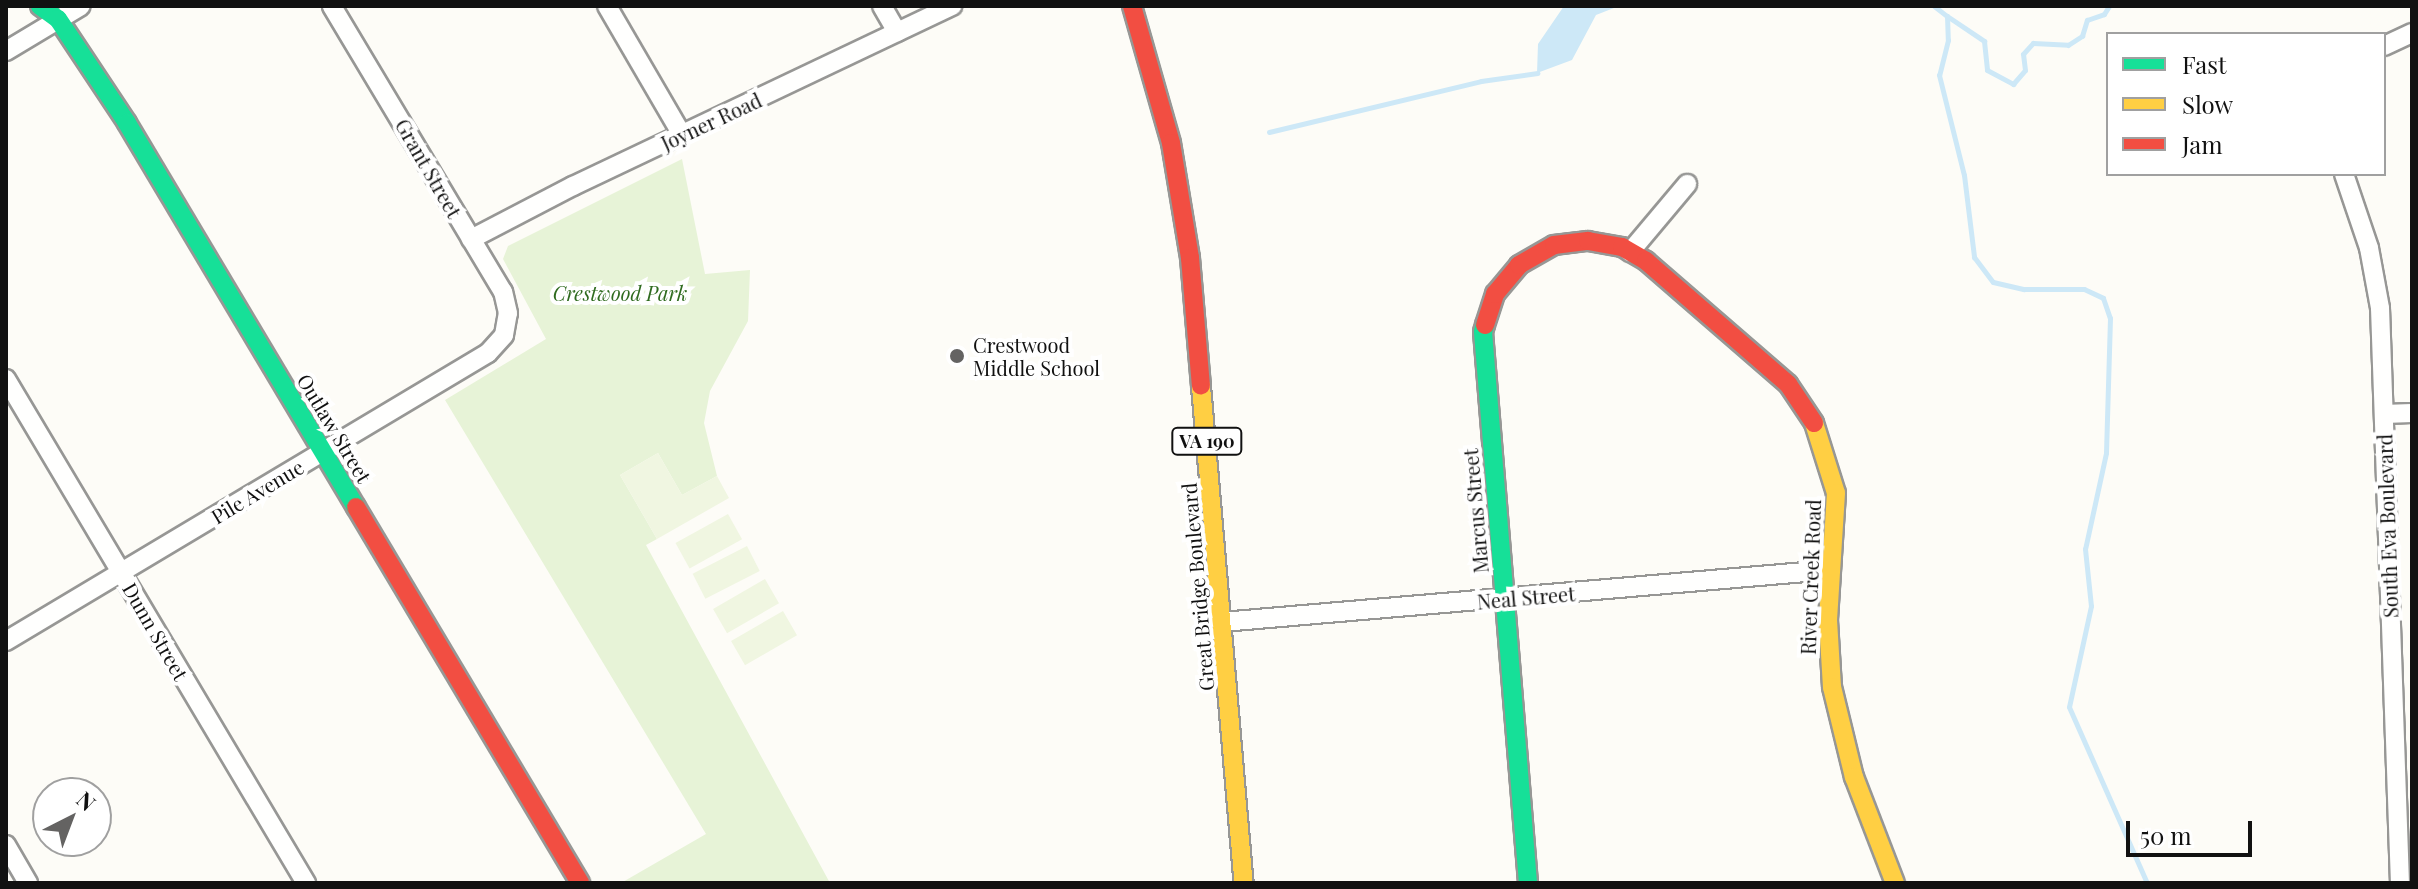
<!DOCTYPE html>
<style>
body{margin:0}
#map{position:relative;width:2418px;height:889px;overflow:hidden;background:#fdfcf7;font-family:"Playfair Display",serif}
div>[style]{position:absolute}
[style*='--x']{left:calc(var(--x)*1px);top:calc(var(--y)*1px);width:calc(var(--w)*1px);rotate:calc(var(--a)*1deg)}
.green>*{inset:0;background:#e7f3d7}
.pitch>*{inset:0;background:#f0f6e1;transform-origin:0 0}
.water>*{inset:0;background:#cde8f7}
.stream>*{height:5px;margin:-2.5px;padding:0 2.5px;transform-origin:2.5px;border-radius:2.5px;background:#cde8f7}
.roads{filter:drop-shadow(2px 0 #979795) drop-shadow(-2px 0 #979795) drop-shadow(0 2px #979795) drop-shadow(0 -2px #979795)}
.street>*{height:18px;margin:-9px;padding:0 9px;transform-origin:9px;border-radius:9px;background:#fffffe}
.fast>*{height:18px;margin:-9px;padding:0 9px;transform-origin:9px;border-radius:9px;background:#16e098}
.slow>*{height:18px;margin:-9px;padding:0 9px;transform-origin:9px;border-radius:9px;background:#ffcf43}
.jam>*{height:18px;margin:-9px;padding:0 9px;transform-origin:9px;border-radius:9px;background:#f24e42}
.dots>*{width:22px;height:22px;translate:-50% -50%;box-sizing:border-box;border:4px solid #fff;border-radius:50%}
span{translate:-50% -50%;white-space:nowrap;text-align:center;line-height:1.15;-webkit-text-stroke:8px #fff;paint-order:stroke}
.shield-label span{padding:2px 6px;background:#fff;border:2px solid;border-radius:6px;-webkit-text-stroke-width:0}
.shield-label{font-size:18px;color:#111;font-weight:700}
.street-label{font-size:20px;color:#111}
.park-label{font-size:20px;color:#2f6b1f;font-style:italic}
.poi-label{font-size:20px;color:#111}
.left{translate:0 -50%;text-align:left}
.frame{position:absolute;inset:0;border:8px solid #111;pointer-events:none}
.legend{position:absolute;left:2106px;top:32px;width:280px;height:144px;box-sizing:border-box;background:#fff;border:2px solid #a0a0a0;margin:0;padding:10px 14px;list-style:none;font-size:24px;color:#111}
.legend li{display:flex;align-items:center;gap:16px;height:40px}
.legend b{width:40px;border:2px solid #a0a0a0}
.north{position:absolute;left:32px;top:777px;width:80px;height:80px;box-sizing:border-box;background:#fff;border:2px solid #a0a0a0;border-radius:50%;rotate:42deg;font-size:22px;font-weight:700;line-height:32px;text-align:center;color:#111}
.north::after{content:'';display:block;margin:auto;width:28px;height:36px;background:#646362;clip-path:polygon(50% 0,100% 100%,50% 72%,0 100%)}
.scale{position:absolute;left:2126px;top:821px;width:126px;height:36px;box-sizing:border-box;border:4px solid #111;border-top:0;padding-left:10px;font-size:24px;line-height:28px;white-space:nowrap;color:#111;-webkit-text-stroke:6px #fff;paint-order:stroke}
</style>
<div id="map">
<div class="green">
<div style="clip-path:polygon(682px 159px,705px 274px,750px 270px,748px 321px,710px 391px,704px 423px,717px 476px,682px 495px,658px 453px,620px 475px,657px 539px,646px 545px,830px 883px,621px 883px,706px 834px,445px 400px,546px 339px,503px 259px,508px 246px)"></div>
</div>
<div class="pitch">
<div style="clip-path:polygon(658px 453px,682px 495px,717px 476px,729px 498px,657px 539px,620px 475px)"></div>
<div style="left:728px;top:514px;width:29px;height:60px;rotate:61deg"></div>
<div style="left:747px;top:546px;width:28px;height:61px;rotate:63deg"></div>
<div style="left:765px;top:579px;width:28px;height:60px;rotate:60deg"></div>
<div style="left:783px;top:611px;width:28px;height:60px;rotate:60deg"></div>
</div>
<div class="water">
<div style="clip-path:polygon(1564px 6px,1619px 6px,1596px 15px,1572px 60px,1537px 73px,1538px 44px)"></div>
</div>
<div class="stream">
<div style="--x:1934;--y:6;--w:16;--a:38"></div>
<div style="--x:1947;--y:16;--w:24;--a:88"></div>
<div style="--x:1948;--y:40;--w:36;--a:104"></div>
<div style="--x:1939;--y:75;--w:103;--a:76"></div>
<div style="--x:1964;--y:175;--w:83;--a:83"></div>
<div style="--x:1974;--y:257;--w:31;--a:53"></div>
<div style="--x:1993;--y:282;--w:32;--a:13"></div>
<div style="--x:2024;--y:289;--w:60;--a:0"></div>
<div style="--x:2084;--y:289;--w:21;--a:25"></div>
<div style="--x:2103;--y:298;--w:21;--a:71"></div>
<div style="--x:2110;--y:318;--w:135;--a:91.7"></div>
<div style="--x:2106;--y:453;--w:98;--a:102.3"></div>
<div style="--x:2085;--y:549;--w:57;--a:84"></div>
<div style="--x:2091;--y:606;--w:103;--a:102.3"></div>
<div style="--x:2069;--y:707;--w:193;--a:66.1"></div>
<div style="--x:1947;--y:16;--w:45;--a:34"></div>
<div style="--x:1984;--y:41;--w:29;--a:84"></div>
<div style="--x:1987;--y:70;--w:30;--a:28"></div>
<div style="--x:2013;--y:84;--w:18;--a:-49"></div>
<div style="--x:2025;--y:70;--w:16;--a:-97"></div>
<div style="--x:2023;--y:54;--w:15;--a:-48"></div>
<div style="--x:2033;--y:43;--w:35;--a:3"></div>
<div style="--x:2068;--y:45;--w:17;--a:-33"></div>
<div style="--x:2082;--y:36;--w:17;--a:-73"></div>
<div style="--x:2087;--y:20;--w:18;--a:-19"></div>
<div style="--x:2104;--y:14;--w:9;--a:-58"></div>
<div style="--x:1269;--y:132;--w:218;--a:-13.5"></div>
<div style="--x:1481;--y:81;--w:57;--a:-8.1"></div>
</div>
<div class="roads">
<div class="street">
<div style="--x:607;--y:6;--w:149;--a:59.8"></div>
<div style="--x:882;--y:6;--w:30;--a:60"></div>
<div style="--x:2384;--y:46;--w:31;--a:-25"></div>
<div style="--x:6;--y:51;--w:87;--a:-31"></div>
<div style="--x:2344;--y:174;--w:78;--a:71.3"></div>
<div style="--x:2369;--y:248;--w:61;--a:79.6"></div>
<div style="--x:2380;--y:308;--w:575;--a:88.01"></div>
<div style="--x:471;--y:239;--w:115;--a:-27.5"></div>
<div style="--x:573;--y:186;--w:420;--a:-25.4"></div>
<div style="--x:1630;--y:252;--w:89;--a:-50"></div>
<div style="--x:6;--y:379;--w:587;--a:59.24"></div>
<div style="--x:2384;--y:414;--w:28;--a:-2"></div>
<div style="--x:1222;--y:622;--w:609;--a:-4.9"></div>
<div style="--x:6;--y:641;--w:561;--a:-30.86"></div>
<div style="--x:488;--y:353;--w:24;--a:-48"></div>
<div style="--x:504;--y:335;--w:22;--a:-80"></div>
<div style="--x:508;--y:313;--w:22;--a:-103"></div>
<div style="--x:503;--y:292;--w:333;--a:-120.9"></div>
<div style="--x:6;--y:845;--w:44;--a:59.9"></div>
</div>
<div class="fast">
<div style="--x:40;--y:6;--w:22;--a:36"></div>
<div style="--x:58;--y:19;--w:125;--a:56.4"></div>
<div style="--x:127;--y:123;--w:447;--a:59.2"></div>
<div style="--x:1485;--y:325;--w:7;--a:106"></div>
<div style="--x:1483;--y:332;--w:553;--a:85.33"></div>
</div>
<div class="slow">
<div style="--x:1201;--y:386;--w:499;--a:85.1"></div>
<div style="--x:1814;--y:423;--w:73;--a:72.6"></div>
<div style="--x:1836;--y:493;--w:127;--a:93.6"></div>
<div style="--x:1828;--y:620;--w:67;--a:86.6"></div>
<div style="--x:1832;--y:687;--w:93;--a:76.3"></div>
<div style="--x:1854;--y:777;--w:114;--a:68.9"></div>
</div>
<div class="jam">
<div style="--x:1132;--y:6;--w:142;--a:74.1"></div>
<div style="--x:1171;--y:143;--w:117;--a:80.6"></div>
<div style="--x:1190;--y:258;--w:128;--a:85.1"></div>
<div style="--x:1485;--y:325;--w:33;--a:-72"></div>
<div style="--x:1495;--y:294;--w:38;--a:-50"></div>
<div style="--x:1519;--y:265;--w:40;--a:-29.7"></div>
<div style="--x:1554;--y:245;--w:34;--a:-7"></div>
<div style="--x:1588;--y:241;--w:35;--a:10"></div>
<div style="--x:1622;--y:247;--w:28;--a:30"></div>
<div style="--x:1646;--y:261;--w:188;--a:40.9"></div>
<div style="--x:1788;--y:384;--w:47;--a:56.3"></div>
<div style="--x:356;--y:507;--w:438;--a:59.2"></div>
</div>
</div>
<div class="dots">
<div style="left:957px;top:356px;background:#646362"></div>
</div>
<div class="shield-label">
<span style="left:1207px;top:441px">VA 190</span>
</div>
<div class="street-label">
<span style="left:711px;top:121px;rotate:-25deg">Joyner Road</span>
<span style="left:429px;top:168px;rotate:60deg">Grant Street</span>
<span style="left:335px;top:428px;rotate:59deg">Outlaw Street</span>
<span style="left:257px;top:491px;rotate:-31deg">Pile Avenue</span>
<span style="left:1475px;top:511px;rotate:-95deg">Marcus Street</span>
<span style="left:2387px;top:526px;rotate:-92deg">South Eva Boulevard</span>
<span style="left:1810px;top:577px;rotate:-88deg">River Creek Road</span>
<span style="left:1197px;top:587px;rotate:-95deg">Great Bridge Boulevard</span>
<span style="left:1526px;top:597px;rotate:-5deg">Neal Street</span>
<span style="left:156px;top:631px;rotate:60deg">Dunn Street</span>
</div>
<div class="park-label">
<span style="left:620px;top:292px">Crestwood Park</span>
</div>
<div class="poi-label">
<span class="left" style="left:973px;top:356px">Crestwood<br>Middle School</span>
</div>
<div class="frame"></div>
<ul class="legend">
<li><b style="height:10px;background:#16e098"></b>Fast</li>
<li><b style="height:10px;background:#ffcf43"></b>Slow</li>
<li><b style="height:10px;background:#f24e42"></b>Jam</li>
</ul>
<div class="north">N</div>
<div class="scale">50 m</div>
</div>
